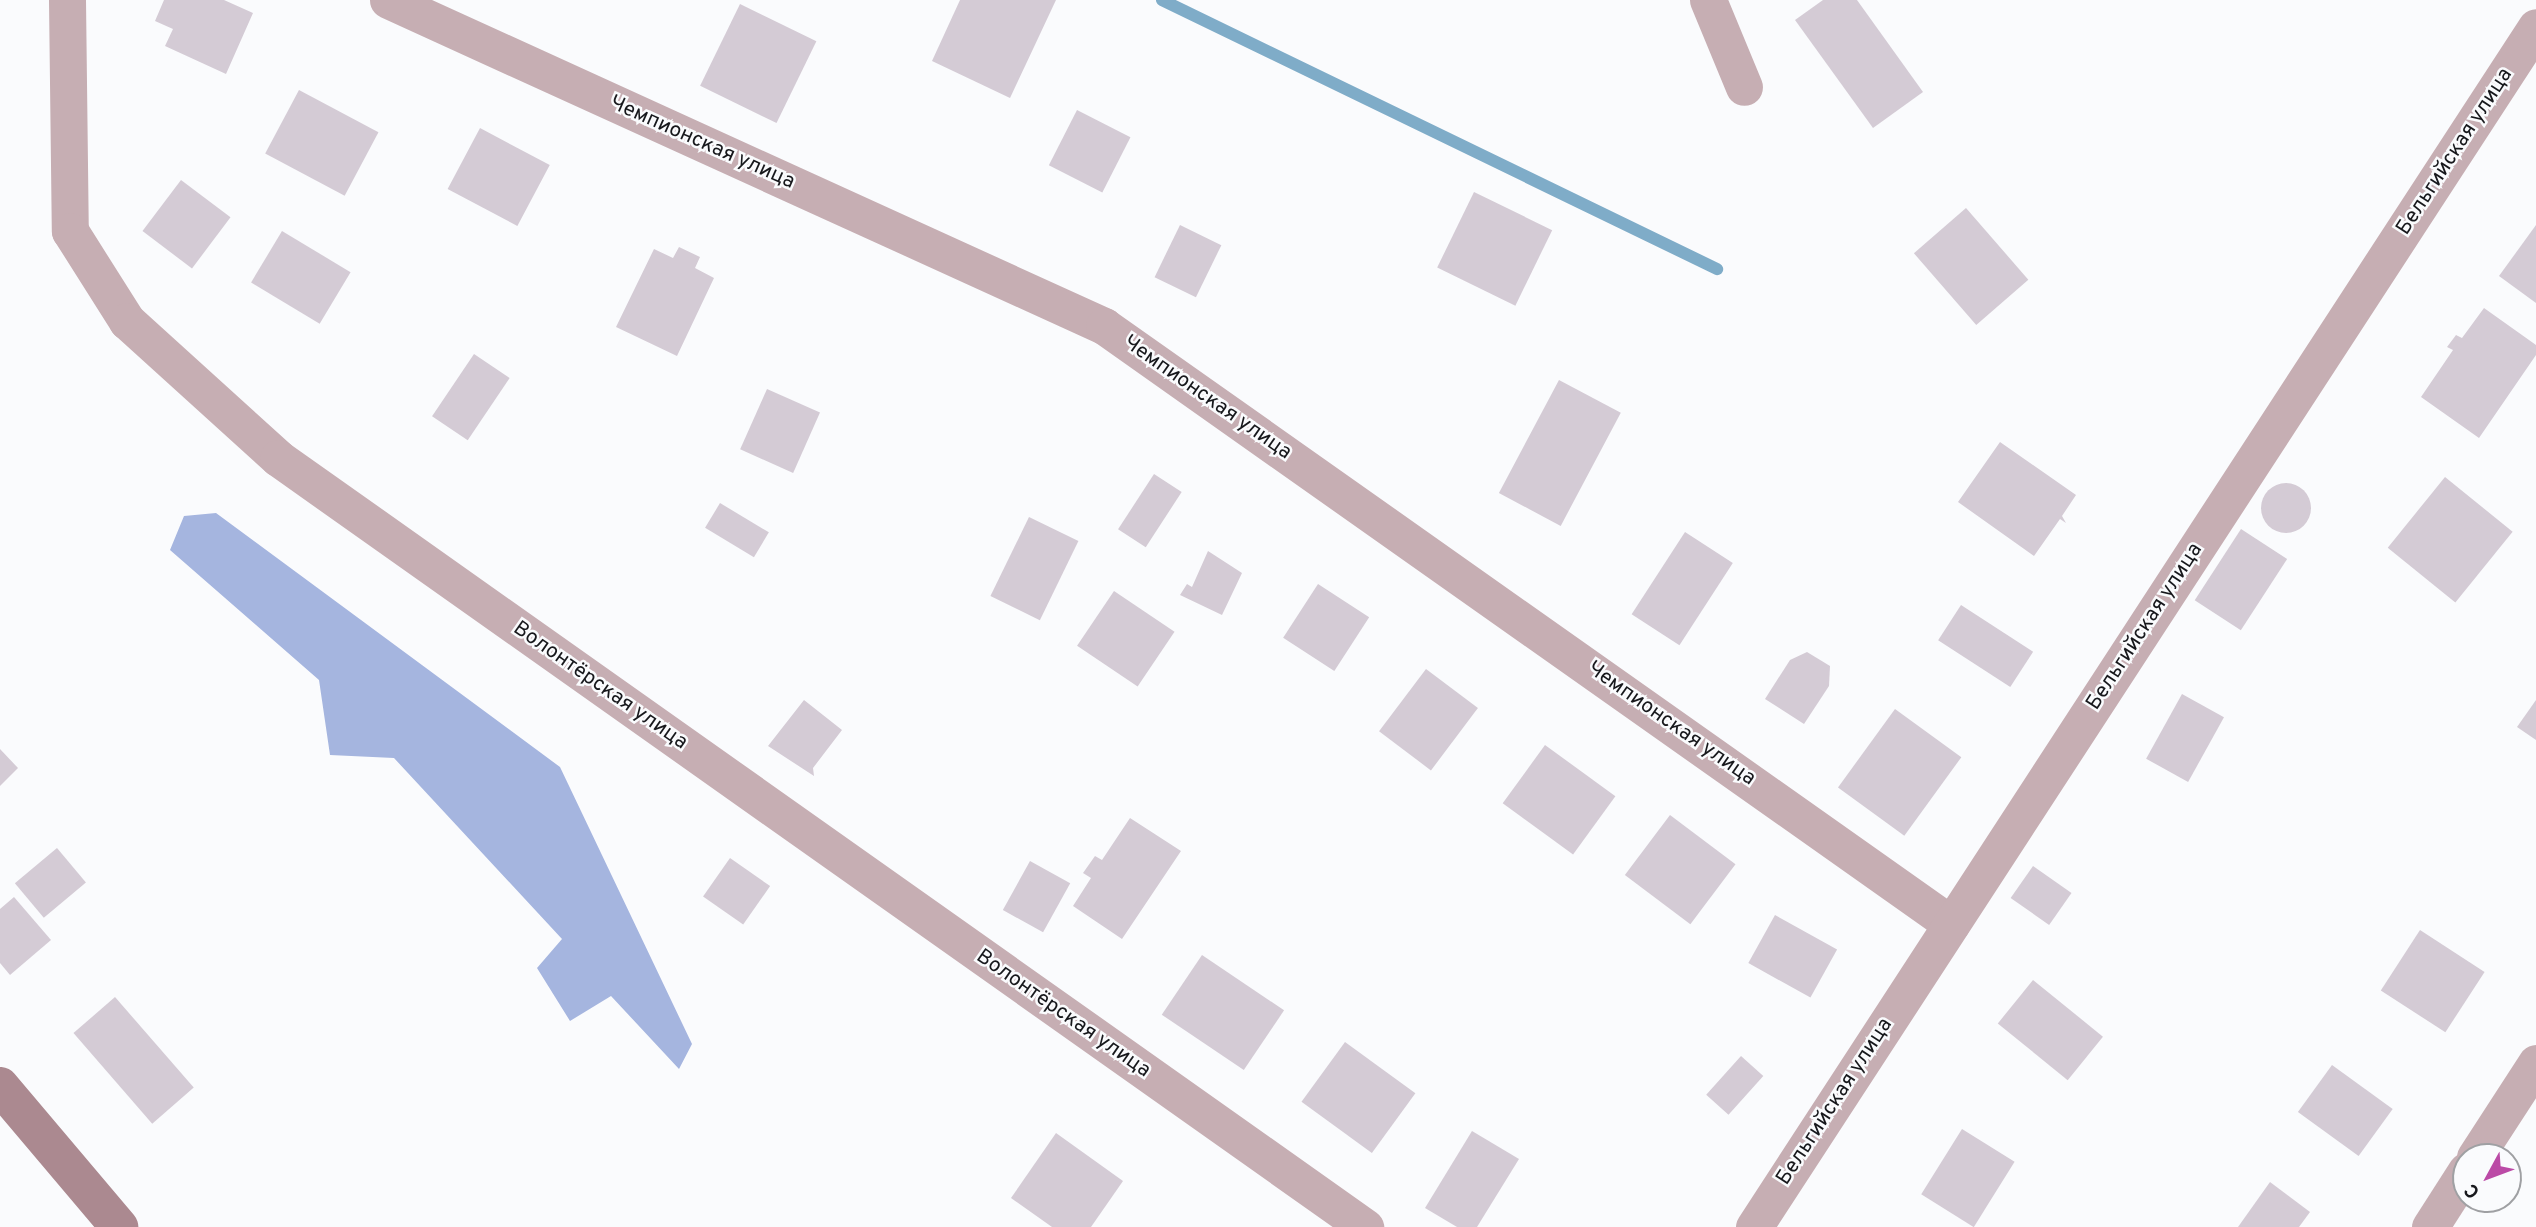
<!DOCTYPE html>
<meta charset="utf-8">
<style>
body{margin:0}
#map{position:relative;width:2536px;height:1227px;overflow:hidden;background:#fafbfd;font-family:Overpass,sans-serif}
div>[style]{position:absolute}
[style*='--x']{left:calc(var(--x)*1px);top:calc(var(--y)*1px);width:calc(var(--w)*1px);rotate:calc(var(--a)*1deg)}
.forest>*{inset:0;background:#a5b5df}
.stream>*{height:12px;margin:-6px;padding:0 6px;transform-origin:6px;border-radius:6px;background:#7facc8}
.building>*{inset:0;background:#d4cbd5;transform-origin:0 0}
.round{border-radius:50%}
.minor>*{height:37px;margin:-18.5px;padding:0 18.5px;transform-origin:18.5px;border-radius:18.5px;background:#c6aeb3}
.secondary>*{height:38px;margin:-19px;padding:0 19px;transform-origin:19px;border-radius:19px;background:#ab8990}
span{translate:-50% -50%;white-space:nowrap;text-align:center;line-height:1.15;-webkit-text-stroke:5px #fafbfd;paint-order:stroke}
.street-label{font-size:21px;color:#17181c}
.north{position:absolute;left:2452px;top:1143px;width:70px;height:70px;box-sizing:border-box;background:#fafbfd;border:2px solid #9fa0a3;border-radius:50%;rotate:229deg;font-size:19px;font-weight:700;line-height:28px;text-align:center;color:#17181c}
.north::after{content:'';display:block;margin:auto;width:24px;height:32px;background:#bb4aa6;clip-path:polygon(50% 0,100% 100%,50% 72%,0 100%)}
</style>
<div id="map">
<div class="forest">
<div style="clip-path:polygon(216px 513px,560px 767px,692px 1044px,679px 1069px,611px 996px,570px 1021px,537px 968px,562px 939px,394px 758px,330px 755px,319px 680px,170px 550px,184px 516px)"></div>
</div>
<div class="stream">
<div style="--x:1162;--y:0;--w:617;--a:25.86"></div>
</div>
<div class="building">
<div style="clip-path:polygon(164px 0,224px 0,253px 13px,226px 74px,165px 46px,173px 29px,155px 21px)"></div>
<div style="clip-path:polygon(960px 0,1056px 0,1010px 98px,932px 61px)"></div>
<div style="clip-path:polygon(1823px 0,1857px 0,1923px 92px,1873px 128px,1795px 20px)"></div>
<div style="left:740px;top:4px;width:85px;height:91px;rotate:26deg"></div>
<div style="left:299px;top:90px;width:90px;height:72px;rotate:28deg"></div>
<div style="left:1077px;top:110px;width:60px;height:62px;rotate:27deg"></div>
<div style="left:480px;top:128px;width:79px;height:69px;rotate:28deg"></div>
<div style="left:181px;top:180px;width:62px;height:64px;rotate:37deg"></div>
<div style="left:1474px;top:192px;width:87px;height:84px;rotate:26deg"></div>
<div style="left:1966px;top:208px;width:95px;height:69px;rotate:49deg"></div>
<div style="left:1180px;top:225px;width:46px;height:58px;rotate:26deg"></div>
<div style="clip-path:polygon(2536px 225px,2536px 303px,2499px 276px)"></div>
<div style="left:282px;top:231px;width:80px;height:60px;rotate:31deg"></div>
<div style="clip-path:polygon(679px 247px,700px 257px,695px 268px,714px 278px,677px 356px,616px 327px,654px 249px,673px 258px)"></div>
<div style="clip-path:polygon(2484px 308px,2536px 345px,2536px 355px,2479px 438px,2421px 397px,2453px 350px,2447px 347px,2456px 335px,2462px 338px)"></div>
<div style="left:474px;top:354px;width:43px;height:75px;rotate:34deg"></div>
<div style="left:1559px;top:380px;width:70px;height:128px;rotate:28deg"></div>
<div style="left:767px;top:389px;width:58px;height:66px;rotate:24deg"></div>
<div style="clip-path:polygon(2000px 442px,2076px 495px,2062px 516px,2066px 523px,2060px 519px,2034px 556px,1958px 502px)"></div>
<div style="left:1154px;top:474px;width:33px;height:66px;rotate:33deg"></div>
<div style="left:2445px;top:477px;width:87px;height:91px;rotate:39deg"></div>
<div class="round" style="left:2261px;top:483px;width:50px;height:50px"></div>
<div style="left:720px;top:503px;width:57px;height:29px;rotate:31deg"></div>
<div style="left:1029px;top:517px;width:55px;height:88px;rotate:26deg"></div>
<div style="left:2241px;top:529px;width:55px;height:85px;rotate:33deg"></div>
<div style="left:1685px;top:532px;width:57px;height:98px;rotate:33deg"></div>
<div style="clip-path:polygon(1208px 551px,1242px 573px,1222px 615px,1180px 595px,1187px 584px,1192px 587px)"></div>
<div style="left:1318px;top:584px;width:61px;height:64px;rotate:33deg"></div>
<div style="left:1114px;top:591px;width:73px;height:66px;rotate:34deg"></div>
<div style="left:1961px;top:605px;width:86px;height:42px;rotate:33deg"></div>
<div style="clip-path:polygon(1807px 652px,1830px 666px,1829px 686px,1804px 724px,1765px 699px,1790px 660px)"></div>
<div style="left:1426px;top:669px;width:65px;height:78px;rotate:37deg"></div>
<div style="left:2182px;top:694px;width:48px;height:74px;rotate:29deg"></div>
<div style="clip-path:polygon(804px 700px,842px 730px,813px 768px,814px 776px,768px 746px)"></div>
<div style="clip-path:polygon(2536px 700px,2536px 740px,2517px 727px)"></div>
<div style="left:1895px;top:709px;width:82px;height:97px;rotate:36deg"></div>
<div style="left:1545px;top:745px;width:87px;height:72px;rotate:36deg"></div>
<div style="clip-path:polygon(0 749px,18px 768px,0 786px)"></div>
<div style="left:1670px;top:815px;width:82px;height:75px;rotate:37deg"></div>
<div style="clip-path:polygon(1130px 818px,1181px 851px,1122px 939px,1073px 906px,1091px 878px,1083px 873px,1095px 856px,1102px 860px)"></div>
<div style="left:57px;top:848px;width:45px;height:55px;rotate:50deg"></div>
<div style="left:730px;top:858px;width:49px;height:47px;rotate:35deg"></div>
<div style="left:1030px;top:861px;width:46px;height:56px;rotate:29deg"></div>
<div style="left:2033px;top:866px;width:47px;height:39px;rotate:35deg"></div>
<div style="clip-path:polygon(14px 897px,51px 940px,10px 975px,0 963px,0 909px)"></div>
<div style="left:1775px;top:915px;width:71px;height:55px;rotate:29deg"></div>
<div style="left:2420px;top:930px;width:77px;height:72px;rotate:33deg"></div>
<div style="left:1202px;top:955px;width:99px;height:72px;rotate:34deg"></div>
<div style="left:2033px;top:980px;width:90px;height:56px;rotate:39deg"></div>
<div style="left:115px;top:997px;width:120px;height:55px;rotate:49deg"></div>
<div style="left:1345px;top:1042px;width:87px;height:74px;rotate:36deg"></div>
<div style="left:1741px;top:1056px;width:30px;height:52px;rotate:42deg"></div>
<div style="left:2332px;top:1065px;width:75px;height:58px;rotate:36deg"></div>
<div style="left:1962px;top:1129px;width:62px;height:77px;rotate:32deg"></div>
<div style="clip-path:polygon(1472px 1131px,1519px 1159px,1477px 1227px,1457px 1227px,1425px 1208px)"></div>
<div style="clip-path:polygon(1056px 1133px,1123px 1181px,1091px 1227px,1052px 1227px,1011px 1198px)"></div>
<div style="clip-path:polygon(2270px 1182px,2310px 1212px,2299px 1227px,2238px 1227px)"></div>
</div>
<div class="minor">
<div style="--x:67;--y:0;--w:231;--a:89.3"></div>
<div style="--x:70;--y:231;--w:107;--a:57.7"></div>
<div style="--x:127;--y:321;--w:204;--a:42.2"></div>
<div style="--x:278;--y:458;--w:1332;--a:35.28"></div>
<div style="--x:388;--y:0;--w:787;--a:24.48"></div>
<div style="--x:1104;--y:326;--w:1037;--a:35.22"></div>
<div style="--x:1708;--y:0;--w:94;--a:67.5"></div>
<div style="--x:2475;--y:1157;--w:112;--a:-57"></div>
<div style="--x:1754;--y:1227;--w:1432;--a:-56.91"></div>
<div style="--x:2430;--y:1227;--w:67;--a:-57.3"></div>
</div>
<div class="secondary">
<div style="--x:0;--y:1086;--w:185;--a:49.8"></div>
</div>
<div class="street-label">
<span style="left:702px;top:143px;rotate:24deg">Чемпионская улица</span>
<span style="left:2455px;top:152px;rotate:-57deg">Бельгийская улица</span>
<span style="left:1207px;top:398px;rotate:35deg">Чемпионская улица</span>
<span style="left:2145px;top:627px;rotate:-57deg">Бельгийская улица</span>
<span style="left:600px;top:686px;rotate:35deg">Волонтёрская улица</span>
<span style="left:1671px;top:724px;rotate:35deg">Чемпионская улица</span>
<span style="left:1063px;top:1014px;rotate:35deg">Волонтёрская улица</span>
<span style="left:1835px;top:1102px;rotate:-57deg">Бельгийская улица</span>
</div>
<div class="north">С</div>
</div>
